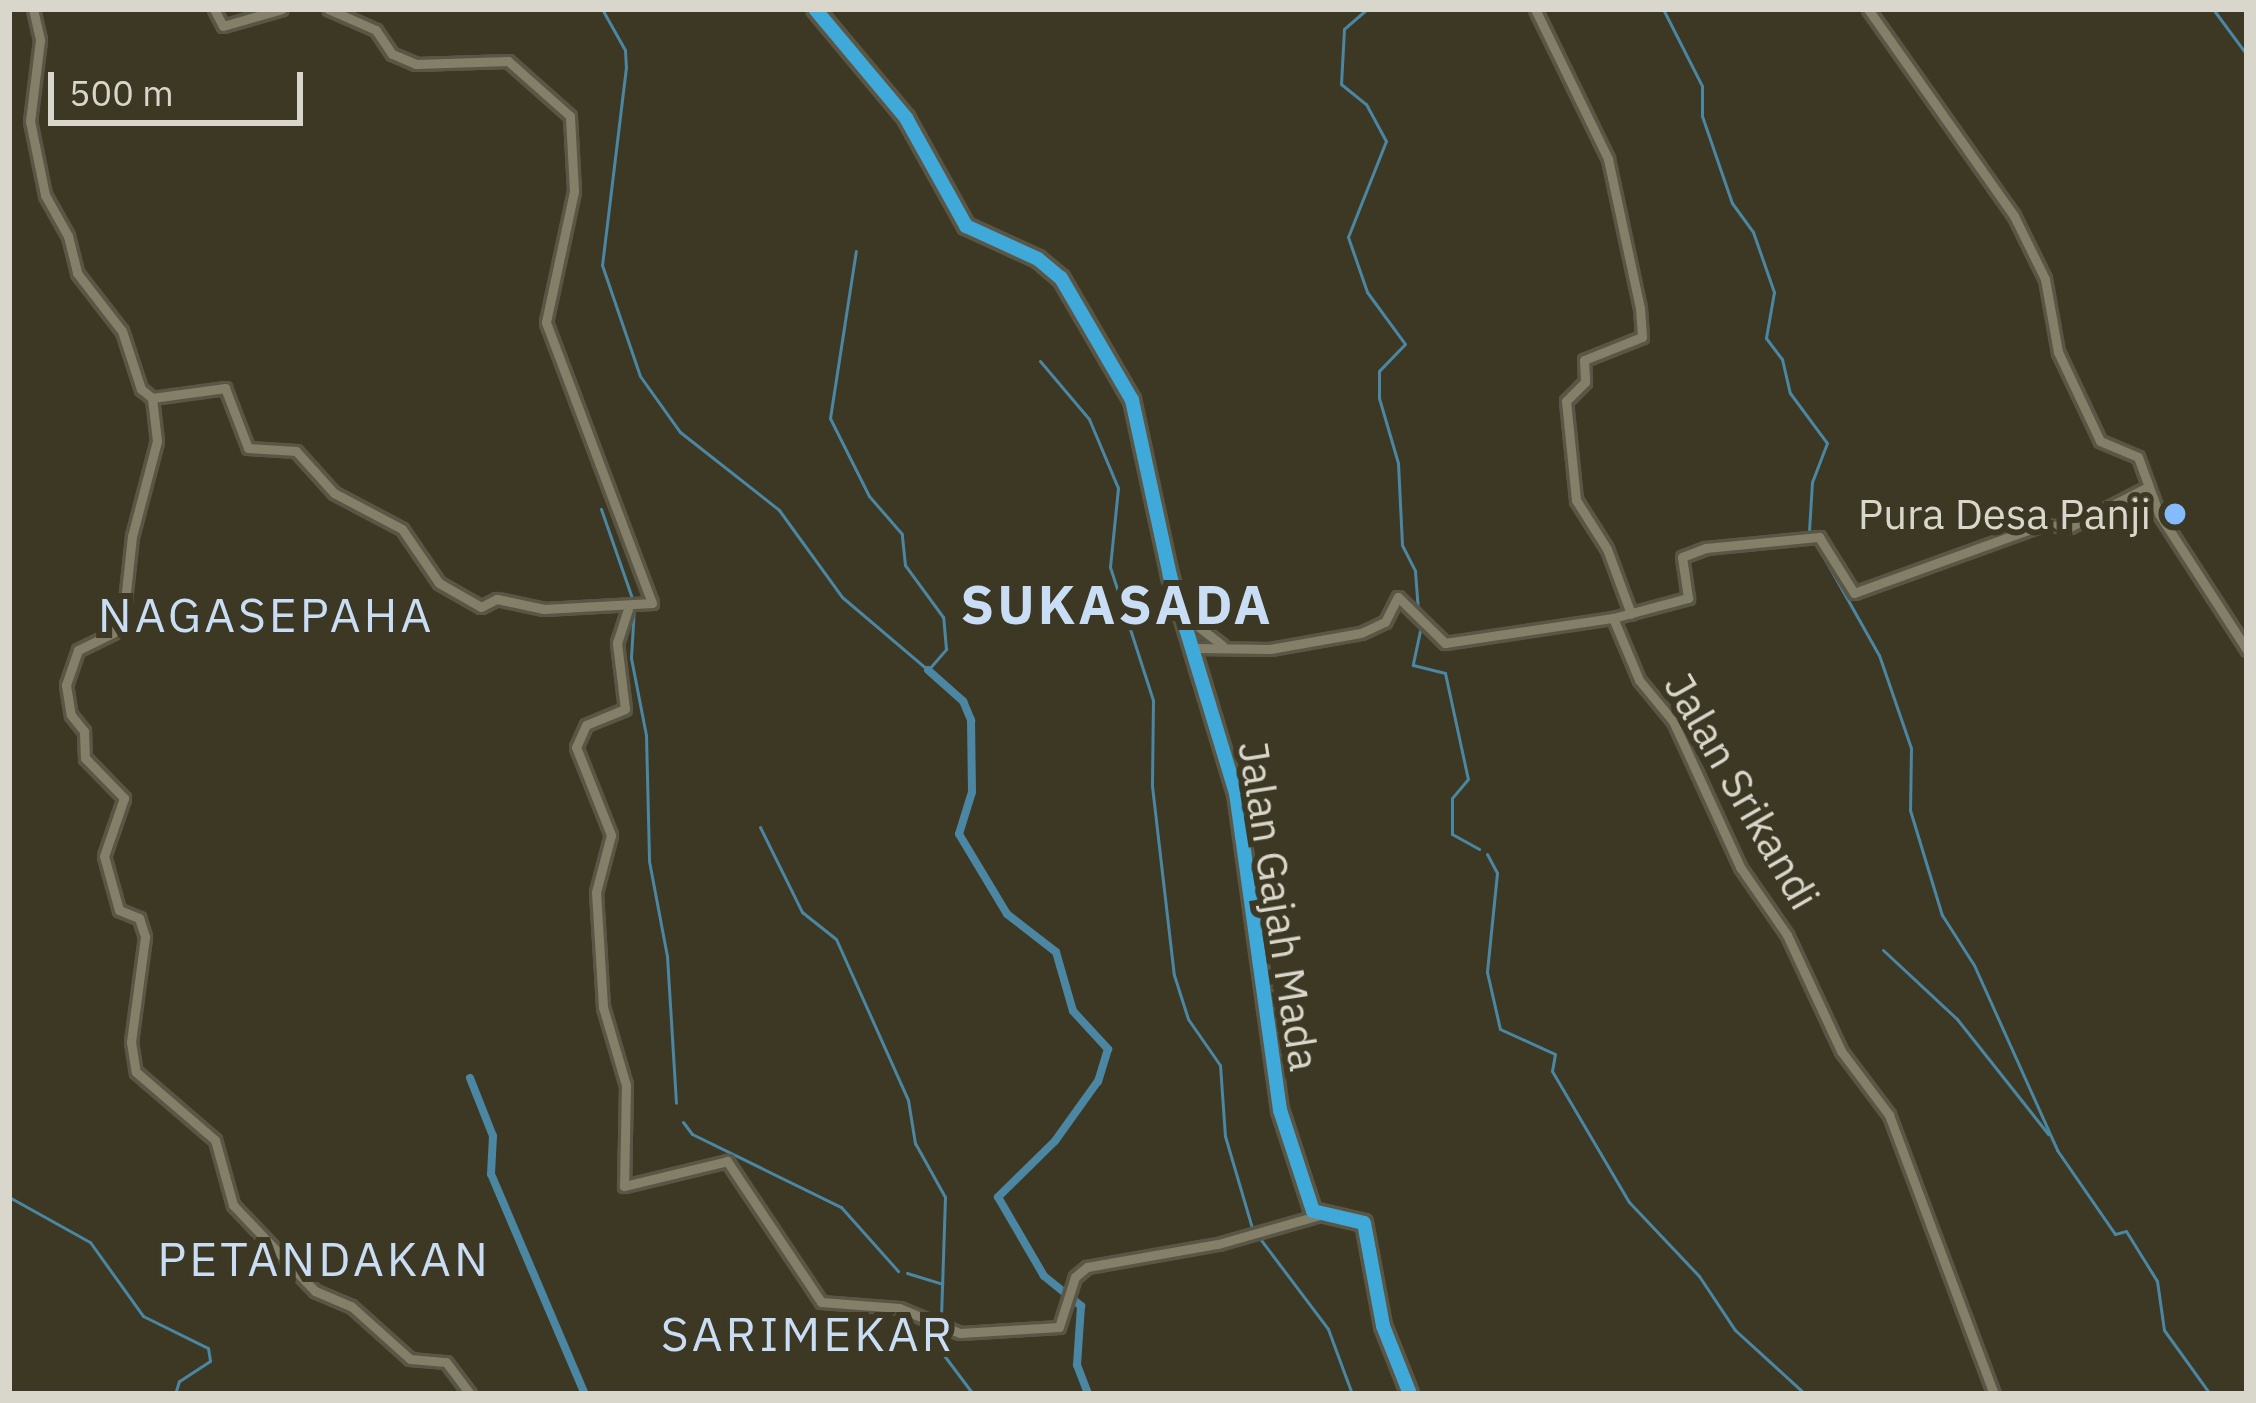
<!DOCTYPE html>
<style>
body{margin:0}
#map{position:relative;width:2256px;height:1403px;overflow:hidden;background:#3c3824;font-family:"IBM Plex Sans",sans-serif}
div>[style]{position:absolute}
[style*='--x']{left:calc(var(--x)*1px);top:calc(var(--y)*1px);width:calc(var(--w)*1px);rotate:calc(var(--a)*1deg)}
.stream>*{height:3px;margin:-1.5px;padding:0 1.5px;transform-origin:1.5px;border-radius:1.5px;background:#4b86a3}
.river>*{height:8px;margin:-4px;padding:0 4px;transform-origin:4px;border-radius:4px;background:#4b86a3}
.roads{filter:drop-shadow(3px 0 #5a5645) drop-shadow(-3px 0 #5a5645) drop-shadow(0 3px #5a5645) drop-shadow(0 -3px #5a5645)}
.secondary>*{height:9px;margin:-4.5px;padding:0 4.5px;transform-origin:4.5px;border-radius:4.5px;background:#837f69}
.highway>*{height:14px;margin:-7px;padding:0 7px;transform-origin:7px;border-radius:7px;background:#3faad9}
.dots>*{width:33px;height:33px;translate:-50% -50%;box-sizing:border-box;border:6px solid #3c3824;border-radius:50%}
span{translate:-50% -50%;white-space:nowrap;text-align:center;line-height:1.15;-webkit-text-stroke:12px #3c3824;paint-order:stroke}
.poi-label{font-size:42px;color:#d9d7cb}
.right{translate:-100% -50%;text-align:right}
.street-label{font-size:42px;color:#d9d7cb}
.quarter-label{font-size:48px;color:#c9ddf5;letter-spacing:3px}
.district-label{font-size:54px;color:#c9ddf5;font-weight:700;letter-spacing:3px}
.frame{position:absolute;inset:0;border:12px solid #d9d7cb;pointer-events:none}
.scale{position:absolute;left:48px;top:72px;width:255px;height:54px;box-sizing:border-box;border:6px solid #d9d7cb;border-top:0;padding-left:15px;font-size:36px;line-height:42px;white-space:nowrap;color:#d9d7cb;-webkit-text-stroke:9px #3c3824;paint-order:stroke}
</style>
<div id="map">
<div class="stream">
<div style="--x:602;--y:9;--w:47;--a:60.7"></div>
<div style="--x:625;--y:50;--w:17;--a:87"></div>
<div style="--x:626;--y:67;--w:199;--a:96.9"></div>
<div style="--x:602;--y:265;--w:117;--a:71.1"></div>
<div style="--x:640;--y:376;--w:69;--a:54.5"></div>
<div style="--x:680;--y:432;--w:126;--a:38.2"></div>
<div style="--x:779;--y:510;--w:107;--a:54.1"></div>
<div style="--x:842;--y:597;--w:113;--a:40.3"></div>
<div style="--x:928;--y:670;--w:28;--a:-49"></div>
<div style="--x:946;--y:649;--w:32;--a:-95"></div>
<div style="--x:943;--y:617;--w:64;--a:-126.2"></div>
<div style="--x:905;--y:565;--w:31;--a:-96"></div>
<div style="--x:902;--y:534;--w:50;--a:-131"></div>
<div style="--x:869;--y:496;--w:87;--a:-116.6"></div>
<div style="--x:830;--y:418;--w:169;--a:-81.2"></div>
<div style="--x:1367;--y:9;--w:30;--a:139"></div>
<div style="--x:1344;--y:29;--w:55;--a:93.1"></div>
<div style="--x:1341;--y:84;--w:32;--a:39"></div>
<div style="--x:1366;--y:104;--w:42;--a:61.6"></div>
<div style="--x:1386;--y:141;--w:103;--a:111.6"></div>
<div style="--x:1348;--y:237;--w:58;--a:70.9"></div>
<div style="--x:1367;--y:292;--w:64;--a:53.8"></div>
<div style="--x:1405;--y:344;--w:37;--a:134"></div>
<div style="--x:1379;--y:371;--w:27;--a:90"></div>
<div style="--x:1379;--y:398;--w:68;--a:73.7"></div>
<div style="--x:1398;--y:463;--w:82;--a:87.2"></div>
<div style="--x:1402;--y:545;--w:29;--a:63"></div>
<div style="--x:1415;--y:571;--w:40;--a:85.7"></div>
<div style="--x:1663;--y:9;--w:86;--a:63.1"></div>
<div style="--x:1702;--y:86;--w:30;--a:90"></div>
<div style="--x:1702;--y:116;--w:92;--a:71"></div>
<div style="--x:1732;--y:203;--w:36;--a:54"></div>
<div style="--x:1753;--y:232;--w:64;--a:70.7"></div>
<div style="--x:1774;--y:292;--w:47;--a:99.9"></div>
<div style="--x:1766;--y:338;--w:26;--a:53"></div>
<div style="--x:1782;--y:359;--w:35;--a:77"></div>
<div style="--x:1790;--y:393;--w:62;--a:53.5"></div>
<div style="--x:1827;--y:443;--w:42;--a:111"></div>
<div style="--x:1812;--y:482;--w:49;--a:93.5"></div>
<div style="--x:1809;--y:531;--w:142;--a:60.6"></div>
<div style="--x:1879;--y:655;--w:98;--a:71"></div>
<div style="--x:1911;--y:748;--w:62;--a:90.9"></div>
<div style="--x:1910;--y:810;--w:110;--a:73.1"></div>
<div style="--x:1942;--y:915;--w:59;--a:57.4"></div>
<div style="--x:1974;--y:965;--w:203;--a:65.8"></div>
<div style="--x:2057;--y:1150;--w:102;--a:55.4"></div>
<div style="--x:2115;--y:1234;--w:11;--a:-15"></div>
<div style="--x:2126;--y:1231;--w:59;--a:58.2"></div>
<div style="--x:2157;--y:1281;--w:49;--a:81.9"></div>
<div style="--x:2164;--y:1330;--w:79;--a:54.3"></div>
<div style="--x:2213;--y:9;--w:57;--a:53.5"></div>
<div style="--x:1040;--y:361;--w:76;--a:49.8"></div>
<div style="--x:1089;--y:419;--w:75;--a:67.2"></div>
<div style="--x:1118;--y:488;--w:79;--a:95.8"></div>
<div style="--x:1110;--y:567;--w:140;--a:72.1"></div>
<div style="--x:1153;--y:700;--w:86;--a:90.7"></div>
<div style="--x:1152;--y:786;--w:190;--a:83.4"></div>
<div style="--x:1174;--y:975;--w:46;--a:72.3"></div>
<div style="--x:1188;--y:1019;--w:56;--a:55.2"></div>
<div style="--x:1220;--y:1065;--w:71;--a:86"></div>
<div style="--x:1225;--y:1136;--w:96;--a:73.6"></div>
<div style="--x:1252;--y:1228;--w:126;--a:53"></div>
<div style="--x:1328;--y:1329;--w:69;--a:69.7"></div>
<div style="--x:601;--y:509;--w:94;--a:70.8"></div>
<div style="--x:634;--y:607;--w:51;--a:93.4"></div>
<div style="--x:631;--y:658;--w:78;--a:79"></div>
<div style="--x:646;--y:735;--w:126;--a:88.6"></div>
<div style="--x:649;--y:861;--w:97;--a:79.3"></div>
<div style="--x:667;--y:956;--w:147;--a:86.5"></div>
<div style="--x:1421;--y:626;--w:40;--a:102"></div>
<div style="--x:1413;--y:665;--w:33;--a:14"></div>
<div style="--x:1445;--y:673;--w:108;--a:77.8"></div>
<div style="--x:1468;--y:779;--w:25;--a:130"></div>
<div style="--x:1452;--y:798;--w:36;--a:90"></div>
<div style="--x:1452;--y:834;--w:31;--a:29"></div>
<div style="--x:760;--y:827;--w:95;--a:63.7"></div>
<div style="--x:802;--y:912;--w:43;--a:38.5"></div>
<div style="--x:836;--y:939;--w:176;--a:65.9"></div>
<div style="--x:908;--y:1100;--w:44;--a:80.8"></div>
<div style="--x:915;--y:1143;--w:62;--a:60.9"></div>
<div style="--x:945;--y:1197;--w:122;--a:91.9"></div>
<div style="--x:1487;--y:854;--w:21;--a:62"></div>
<div style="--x:1497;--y:873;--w:100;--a:95.8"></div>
<div style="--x:1487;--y:972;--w:58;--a:77.2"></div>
<div style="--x:1500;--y:1029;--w:60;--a:24.4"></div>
<div style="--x:1555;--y:1054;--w:17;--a:100"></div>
<div style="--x:1552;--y:1071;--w:152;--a:59.6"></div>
<div style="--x:1629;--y:1202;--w:102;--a:46.6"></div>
<div style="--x:1699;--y:1276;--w:65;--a:56.3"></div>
<div style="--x:1735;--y:1330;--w:95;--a:42.4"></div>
<div style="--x:1883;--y:950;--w:101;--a:43"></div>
<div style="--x:1957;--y:1019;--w:147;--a:51.6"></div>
<div style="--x:683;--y:1122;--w:15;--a:53"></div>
<div style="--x:692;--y:1134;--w:166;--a:26.1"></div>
<div style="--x:841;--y:1207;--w:86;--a:48.3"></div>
<div style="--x:9;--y:1197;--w:93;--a:29.1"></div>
<div style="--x:90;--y:1242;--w:91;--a:54.4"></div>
<div style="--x:143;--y:1316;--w:72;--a:26.2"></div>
<div style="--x:208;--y:1348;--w:13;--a:81"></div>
<div style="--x:210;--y:1361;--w:37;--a:147"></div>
<div style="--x:179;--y:1381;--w:14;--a:107"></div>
<div style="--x:907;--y:1273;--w:37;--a:17"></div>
<div style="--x:941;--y:1328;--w:26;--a:86"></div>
<div style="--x:943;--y:1354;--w:50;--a:53.1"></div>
</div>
<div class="river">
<div style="--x:928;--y:670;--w:47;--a:41.5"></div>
<div style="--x:963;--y:701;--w:21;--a:67"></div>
<div style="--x:971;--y:720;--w:72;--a:89.2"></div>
<div style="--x:972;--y:792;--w:44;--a:107.2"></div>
<div style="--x:959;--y:834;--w:93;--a:59"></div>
<div style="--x:1007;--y:914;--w:62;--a:37.8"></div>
<div style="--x:1056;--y:952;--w:61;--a:73.9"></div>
<div style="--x:1073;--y:1011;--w:52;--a:47.4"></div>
<div style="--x:1108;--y:1049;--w:34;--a:107"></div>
<div style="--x:1098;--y:1081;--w:74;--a:125.6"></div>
<div style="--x:1055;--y:1141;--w:80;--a:135.5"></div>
<div style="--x:998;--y:1197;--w:91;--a:59.8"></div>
<div style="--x:1044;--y:1276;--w:48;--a:39"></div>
<div style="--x:1081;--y:1306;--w:59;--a:93.9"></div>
<div style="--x:1077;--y:1365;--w:31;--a:69"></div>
<div style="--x:470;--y:1078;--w:62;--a:68.4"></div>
<div style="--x:493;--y:1136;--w:38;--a:93"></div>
<div style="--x:491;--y:1174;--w:239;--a:66.9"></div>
</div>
<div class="roads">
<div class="secondary">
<div style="--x:33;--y:9;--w:32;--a:77"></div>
<div style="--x:40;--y:40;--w:82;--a:97"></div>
<div style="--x:30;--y:121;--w:76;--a:78.5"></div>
<div style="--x:45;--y:195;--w:47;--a:60.7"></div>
<div style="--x:68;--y:236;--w:38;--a:76"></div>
<div style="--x:77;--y:273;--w:73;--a:52.2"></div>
<div style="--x:122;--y:331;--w:61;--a:71.9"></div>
<div style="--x:141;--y:389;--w:14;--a:39"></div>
<div style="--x:214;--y:9;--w:19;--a:62"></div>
<div style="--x:223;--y:26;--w:61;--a:-16.1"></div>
<div style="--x:1535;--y:9;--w:167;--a:64"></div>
<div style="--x:1608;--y:159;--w:152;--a:77.9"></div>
<div style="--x:1640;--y:308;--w:29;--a:86"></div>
<div style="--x:1642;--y:337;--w:62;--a:158.4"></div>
<div style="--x:1584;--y:360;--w:22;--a:87"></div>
<div style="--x:1585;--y:382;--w:27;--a:135"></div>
<div style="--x:1566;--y:401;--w:100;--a:84.2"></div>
<div style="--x:1576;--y:500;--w:58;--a:57.7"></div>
<div style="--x:1607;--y:549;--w:69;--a:69.7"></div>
<div style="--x:1868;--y:9;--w:253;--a:54.8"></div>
<div style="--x:2014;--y:216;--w:70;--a:63.8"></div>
<div style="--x:2045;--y:279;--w:74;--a:79.9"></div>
<div style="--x:2058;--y:352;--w:98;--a:64.7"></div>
<div style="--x:2100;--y:441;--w:41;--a:22.8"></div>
<div style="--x:2138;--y:457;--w:61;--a:69.8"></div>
<div style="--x:2159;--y:514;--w:162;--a:57.1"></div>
<div style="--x:152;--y:398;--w:74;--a:-7.8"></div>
<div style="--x:225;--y:388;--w:64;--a:69"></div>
<div style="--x:248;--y:448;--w:48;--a:3.6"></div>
<div style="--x:296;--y:451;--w:57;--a:47.9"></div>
<div style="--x:334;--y:493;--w:77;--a:27.9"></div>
<div style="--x:402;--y:529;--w:65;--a:55.6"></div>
<div style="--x:439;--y:583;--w:48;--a:29.7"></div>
<div style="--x:481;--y:607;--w:18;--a:-27"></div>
<div style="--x:497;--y:599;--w:48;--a:12"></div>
<div style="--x:544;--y:609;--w:108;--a:-3.2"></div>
<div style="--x:652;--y:603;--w:300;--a:-110.7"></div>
<div style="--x:546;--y:322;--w:134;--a:-77.9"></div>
<div style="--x:574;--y:191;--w:75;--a:-93.1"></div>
<div style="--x:570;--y:116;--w:83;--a:-138.4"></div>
<div style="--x:508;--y:61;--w:92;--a:178.1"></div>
<div style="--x:416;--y:64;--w:26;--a:-157"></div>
<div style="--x:392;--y:54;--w:29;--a:-124"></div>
<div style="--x:376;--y:30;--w:52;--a:-156.4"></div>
<div style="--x:152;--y:398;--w:43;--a:83.4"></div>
<div style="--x:157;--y:441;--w:98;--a:104.7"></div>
<div style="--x:132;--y:536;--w:84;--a:96.1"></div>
<div style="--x:123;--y:620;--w:16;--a:128"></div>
<div style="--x:113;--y:633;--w:39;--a:154"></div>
<div style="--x:78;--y:650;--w:37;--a:109"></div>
<div style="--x:66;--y:685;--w:30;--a:81"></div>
<div style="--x:71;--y:715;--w:21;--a:51"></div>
<div style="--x:84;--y:731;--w:27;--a:88"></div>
<div style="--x:85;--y:758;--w:56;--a:45.7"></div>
<div style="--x:124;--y:798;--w:61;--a:109"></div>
<div style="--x:104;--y:856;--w:56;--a:74.5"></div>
<div style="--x:119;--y:910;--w:22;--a:22"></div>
<div style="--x:139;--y:918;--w:20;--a:72"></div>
<div style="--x:145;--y:937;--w:106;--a:97.6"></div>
<div style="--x:131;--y:1042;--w:30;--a:81"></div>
<div style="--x:136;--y:1072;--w:104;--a:40.7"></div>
<div style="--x:215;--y:1140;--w:67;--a:74.5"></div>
<div style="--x:233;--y:1205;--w:119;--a:46.4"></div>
<div style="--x:315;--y:1291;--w:39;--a:23"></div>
<div style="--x:351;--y:1306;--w:79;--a:41.9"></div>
<div style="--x:410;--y:1359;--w:36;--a:5"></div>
<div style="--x:446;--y:1362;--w:40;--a:53"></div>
<div style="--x:628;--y:609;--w:36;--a:108"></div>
<div style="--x:617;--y:643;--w:66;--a:83.1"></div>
<div style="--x:625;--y:709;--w:42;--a:157.7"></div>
<div style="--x:586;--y:725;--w:24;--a:114"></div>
<div style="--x:576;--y:747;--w:95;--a:68.3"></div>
<div style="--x:611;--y:835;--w:59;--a:104.7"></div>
<div style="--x:596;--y:892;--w:115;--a:86.5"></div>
<div style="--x:603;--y:1007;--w:81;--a:73.6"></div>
<div style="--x:626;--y:1085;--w:101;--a:91.1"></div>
<div style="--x:624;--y:1186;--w:106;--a:-13.6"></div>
<div style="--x:727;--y:1161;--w:169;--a:56.3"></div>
<div style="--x:821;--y:1302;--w:78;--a:4.4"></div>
<div style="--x:899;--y:1308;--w:66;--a:22.3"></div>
<div style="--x:960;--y:1333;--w:99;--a:-3.5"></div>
<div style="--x:1059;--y:1327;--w:52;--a:-72.3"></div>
<div style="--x:1075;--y:1277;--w:16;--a:-40"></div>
<div style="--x:1087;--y:1267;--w:133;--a:-10"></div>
<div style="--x:1218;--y:1244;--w:106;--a:-15.9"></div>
<div style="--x:1186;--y:617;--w:46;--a:37.9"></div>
<div style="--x:1613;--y:618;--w:78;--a:-14.9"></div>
<div style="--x:1688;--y:598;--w:41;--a:-98.3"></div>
<div style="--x:1682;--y:557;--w:26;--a:-21"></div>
<div style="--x:1706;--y:548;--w:114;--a:-5.6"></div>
<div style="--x:1819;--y:537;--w:66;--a:58"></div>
<div style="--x:1854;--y:593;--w:200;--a:-19.9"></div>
<div style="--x:2042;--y:525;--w:28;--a:4"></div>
<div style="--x:2070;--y:527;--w:85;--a:-27.2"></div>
<div style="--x:1197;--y:648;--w:73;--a:0.8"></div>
<div style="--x:1270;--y:649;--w:92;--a:-10"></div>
<div style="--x:1361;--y:633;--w:26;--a:-25"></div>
<div style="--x:1385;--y:622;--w:28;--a:-63"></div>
<div style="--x:1398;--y:597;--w:66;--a:44.4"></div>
<div style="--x:1445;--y:643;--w:170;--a:-8.5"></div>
<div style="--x:1613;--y:618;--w:67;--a:67.2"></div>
<div style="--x:1639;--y:680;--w:53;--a:50.3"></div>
<div style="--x:1673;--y:721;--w:161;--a:65.3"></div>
<div style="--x:1740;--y:867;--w:83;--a:55.3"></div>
<div style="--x:1787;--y:935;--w:128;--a:65"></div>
<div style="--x:1841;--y:1051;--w:80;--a:53.1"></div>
<div style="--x:1889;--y:1115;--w:298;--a:69.4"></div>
</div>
<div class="highway">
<div style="--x:815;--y:9;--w:142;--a:50.1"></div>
<div style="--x:906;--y:118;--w:124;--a:60.9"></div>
<div style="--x:966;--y:226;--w:79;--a:24.6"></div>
<div style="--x:1038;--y:259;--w:30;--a:40"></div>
<div style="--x:1061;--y:278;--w:141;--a:59.8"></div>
<div style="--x:1132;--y:400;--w:180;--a:77.8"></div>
<div style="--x:1170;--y:576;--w:227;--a:73.1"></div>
<div style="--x:1236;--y:793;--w:320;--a:82.1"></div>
<div style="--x:1280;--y:1110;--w:106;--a:71.9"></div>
<div style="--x:1313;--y:1211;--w:52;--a:13.2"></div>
<div style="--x:1364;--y:1223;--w:105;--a:79.5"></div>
<div style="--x:1383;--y:1326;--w:73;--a:68.3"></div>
</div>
</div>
<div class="dots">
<div style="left:2175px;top:514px;background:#84bcfb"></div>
</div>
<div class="poi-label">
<span class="right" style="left:2151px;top:514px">Pura Desa Panji</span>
</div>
<div class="street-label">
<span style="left:1742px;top:791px;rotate:60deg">Jalan Srikandi</span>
<span style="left:1279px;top:906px;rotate:81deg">Jalan Gajah Mada</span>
</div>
<div class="quarter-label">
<span style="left:266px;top:615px">NAGASEPAHA</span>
<span style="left:324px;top:1259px">PETANDAKAN</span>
<span style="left:808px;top:1334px">SARIMEKAR</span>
</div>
<div class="district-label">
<span style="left:1117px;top:604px">SUKASADA</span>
</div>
<div class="frame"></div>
<div class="scale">500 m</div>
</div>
